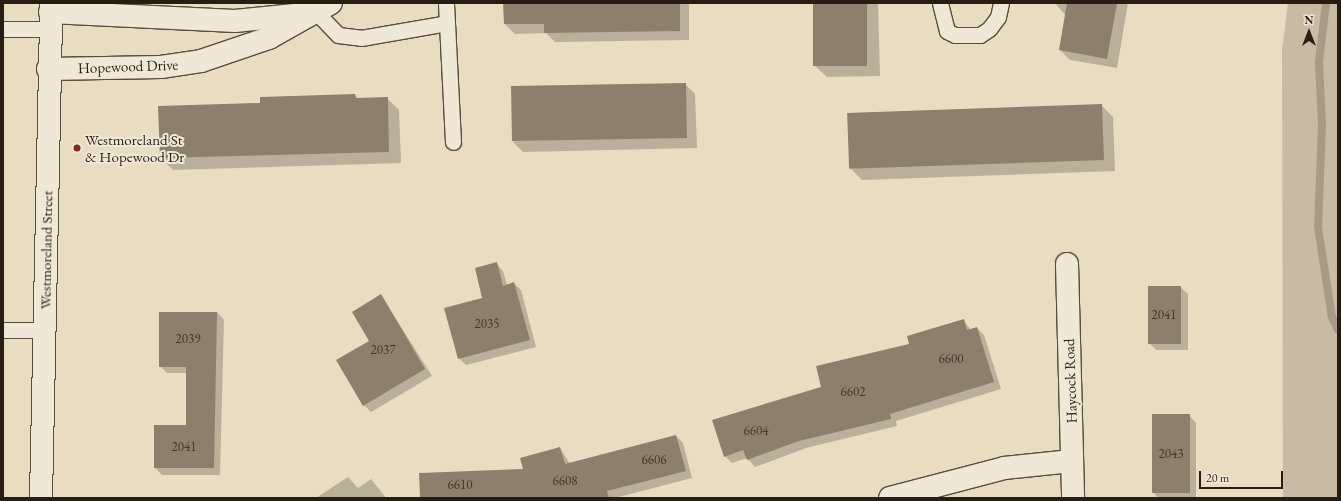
<!DOCTYPE html>
<style>
body{margin:0}
#map{position:relative;width:1341px;height:501px;overflow:hidden;background:#e8dcc1;font-family:"EB Garamond",serif}
div>[style]{position:absolute}
[style*='--x']{left:calc(var(--x)*1px);top:calc(var(--y)*1px);width:calc(var(--w)*1px);rotate:calc(var(--a)*1deg)}
.green>*{inset:0;background:#c7bca3}
.shadow>*{inset:0;background:#0003}
.stream>*{height:8px;margin:-4px;padding:0 4px;transform-origin:4px;border-radius:4px;background:#a79b86}
.building>*{inset:0;background:#8c806d;transform-origin:0 0}
.roads{filter:drop-shadow(1px 0 #584d3e) drop-shadow(-1px 0 #584d3e) drop-shadow(0 1px #584d3e) drop-shadow(0 -1px #584d3e)}
.service>*{height:15px;margin:-7.5px;padding:0 7.5px;transform-origin:7.5px;border-radius:7.5px;background:#f0e8d7}
.minor>*{height:22px;margin:-11px;padding:0 11px;transform-origin:11px;border-radius:11px;background:#f0e8d7}
.secondary>*{height:22px;margin:-11px;padding:0 11px;transform-origin:11px;border-radius:11px;background:#f0e8d7}
.dots>*{width:11px;height:11px;translate:-50% -50%;box-sizing:border-box;border:2px solid #f0e8d7;border-radius:50%}
span{translate:-50% -50%;white-space:nowrap;text-align:center;line-height:1.15;-webkit-text-stroke:4px #f0e8d7;paint-order:stroke}
.number-label{font-size:13px;color:#41362a}
.number-label span{-webkit-text-stroke-width:0}
.street-label{font-size:15px;color:#281d13}
.poi-label{font-size:15px;color:#281d13}
.left{translate:0 -50%;text-align:left}
.frame{position:absolute;inset:0;border:4px solid #281d13;pointer-events:none}
.north{position:absolute;left:1289px;top:12px;width:40px;height:40px;-webkit-text-stroke:3px #f0e8d7;paint-order:stroke;rotate:0deg;font-size:11px;font-weight:700;line-height:16px;text-align:center;color:#281d13}
.north::after{content:'';display:block;margin:auto;width:14px;height:18px;background:#281d13;clip-path:polygon(50% 0,100% 100%,50% 72%,0 100%)}
.scale{position:absolute;left:1199px;top:471px;width:84px;height:18px;box-sizing:border-box;border:2px solid #281d13;border-top:0;padding-left:5px;font-size:12px;line-height:14px;white-space:nowrap;color:#281d13;-webkit-text-stroke:3px #f0e8d7;paint-order:stroke}
</style>
<div id="map">
<div class="green">
<div style="clip-path:polygon(1288px 3px,1338px 3px,1338px 498px,1283px 498px,1282px 50px)"></div>
</div>
<div class="shadow">
<div style="clip-path:polygon(504px 3px,689px 3px,689px 40px,555px 42px,546px 33px,515px 34px,505px 24px)"></div>
<div style="clip-path:polygon(814px 3px,878px 3px,880px 76px,827px 77px,815px 66px)"></div>
<div style="clip-path:polygon(1055px 3px,1128px 3px,1117px 68px,1070px 60px,1060px 50px,1066px 16px)"></div>
<div style="clip-path:polygon(685px 84px,695px 94px,697px 148px,523px 152px,513px 142px)"></div>
<div style="clip-path:polygon(355px 95px,358px 99px,387px 98px,399px 110px,401px 163px,173px 170px,161px 158px,159px 107px,261px 104px)"></div>
<div style="clip-path:polygon(1101px 105px,1113px 117px,1115px 171px,862px 180px,851px 169px)"></div>
<div style="clip-path:polygon(496px 263px,503px 271px,507px 285px,514px 283px,521px 290px,536px 347px,466px 365px,459px 358px)"></div>
<div style="clip-path:polygon(1180px 287px,1188px 294px,1188px 350px,1156px 350px,1149px 343px)"></div>
<div style="clip-path:polygon(381px 295px,432px 376px,371px 412px,364px 405px,370px 341px)"></div>
<div style="clip-path:polygon(160px 312px,217px 312px,224px 320px,220px 475px,162px 475px,155px 468px,187px 426px,187px 373px,167px 373px,160px 366px)"></div>
<div style="clip-path:polygon(963px 320px,971px 330px,977px 328px,984px 335px,1001px 389px,896px 421px,897px 426px,806px 448px,755px 467px,747px 458px,732px 463px,725px 456px,822px 388px)"></div>
<div style="clip-path:polygon(1189px 415px,1196px 423px,1196px 498px,1158px 498px,1153px 492px)"></div>
<div style="clip-path:polygon(676px 436px,683px 443px,692px 478px,615px 498px,421px 498px,524px 470px,560px 448px,570px 464px)"></div>
<div style="clip-path:polygon(348px 477px,358px 488px,371px 479px,386px 498px,316px 498px)"></div>
</div>
<div class="stream">
<div style="--x:1326;--y:3;--w:59;--a:96.8"></div>
<div style="--x:1319;--y:62;--w:63;--a:87.3"></div>
<div style="--x:1322;--y:125;--w:102;--a:92.2"></div>
<div style="--x:1318;--y:227;--w:91;--a:81.2"></div>
<div style="--x:1332;--y:317;--w:14;--a:65"></div>
</div>
<div class="building">
<div style="clip-path:polygon(503px 3px,680px 3px,680px 31px,544px 33px,544px 24px,504px 24px)"></div>
<div style="left:813px;top:3px;width:54px;height:63px"></div>
<div style="clip-path:polygon(1067px 3px,1117px 3px,1107px 59px,1059px 50px)"></div>
<div style="left:686px;top:83px;width:55px;height:175px;rotate:89deg"></div>
<div style="clip-path:polygon(355px 94px,356px 98px,388px 97px,389px 152px,160px 158px,158px 106px,260px 103px,260px 97px)"></div>
<div style="left:1102px;top:104px;width:56px;height:255px;rotate:88deg"></div>
<div style="clip-path:polygon(497px 262px,503px 286px,514px 282px,530px 340px,458px 359px,444px 308px,482px 298px,475px 268px)"></div>
<div style="left:1148px;top:286px;width:33px;height:58px"></div>
<div style="clip-path:polygon(381px 294px,425px 369px,363px 406px,336px 360px,369px 341px,352px 312px)"></div>
<div style="clip-path:polygon(159px 312px,217px 312px,214px 468px,154px 468px,154px 425px,186px 425px,186px 367px,159px 367px)"></div>
<div style="clip-path:polygon(964px 319px,967px 330px,977px 327px,994px 382px,890px 414px,891px 419px,799px 441px,747px 460px,743px 450px,724px 457px,712px 420px,821px 387px,816px 366px,909px 344px,907px 336px)"></div>
<div style="left:1152px;top:414px;width:38px;height:79px"></div>
<div style="clip-path:polygon(676px 435px,686px 471px,607px 491px,609px 498px,420px 498px,419px 473px,523px 469px,520px 458px,560px 447px,565px 464px)"></div>
</div>
<div class="roads">
<div class="service">
<div style="--x:940;--y:3;--w:29;--a:76"></div>
<div style="--x:947;--y:31;--w:9;--a:27"></div>
<div style="--x:955;--y:35;--w:25;--a:0"></div>
<div style="--x:980;--y:35;--w:11;--a:-34"></div>
<div style="--x:989;--y:29;--w:15;--a:-53"></div>
<div style="--x:998;--y:17;--w:14;--a:-78"></div>
<div style="--x:316;--y:12;--w:32;--a:46"></div>
<div style="--x:338;--y:35;--w:23;--a:7"></div>
<div style="--x:361;--y:38;--w:87;--a:-9.9"></div>
<div style="--x:447;--y:23;--w:20;--a:-93"></div>
<div style="--x:447;--y:23;--w:119;--a:87.1"></div>
<div style="--x:3;--y:29;--w:47;--a:0"></div>
<div style="--x:3;--y:330;--w:42;--a:0"></div>
</div>
<div class="minor">
<div style="--x:50;--y:12;--w:185;--a:2.8"></div>
<div style="--x:235;--y:21;--w:70;--a:-5.7"></div>
<div style="--x:48;--y:69;--w:113;--a:-1"></div>
<div style="--x:161;--y:67;--w:40;--a:-8.5"></div>
<div style="--x:201;--y:61;--w:72;--a:-18.7"></div>
<div style="--x:269;--y:38;--w:71;--a:-29.4"></div>
<div style="--x:1067;--y:264;--w:234;--a:88.5"></div>
<div style="--x:890;--y:498;--w:118;--a:-14.7"></div>
<div style="--x:1004;--y:468;--w:68;--a:-5.9"></div>
</div>
<div class="secondary">
<div style="--x:41;--y:498;--w:495;--a:-88.8"></div>
</div>
</div>
<div class="dots">
<div style="left:77px;top:148px;background:#8f2418"></div>
</div>
<div class="number-label">
<span style="left:1164px;top:315px">2041</span>
<span style="left:487px;top:324px">2035</span>
<span style="left:188px;top:339px">2039</span>
<span style="left:383px;top:350px">2037</span>
<span style="left:951px;top:359px">6600</span>
<span style="left:853px;top:392px">6602</span>
<span style="left:756px;top:431px">6604</span>
<span style="left:184px;top:447px">2041</span>
<span style="left:1171px;top:454px">2043</span>
<span style="left:654px;top:460px">6606</span>
<span style="left:565px;top:481px">6608</span>
<span style="left:460px;top:485px">6610</span>
</div>
<div class="street-label">
<span style="left:128px;top:66px;rotate:-2deg">Hopewood Drive</span>
<span style="left:46px;top:250px;rotate:-89deg">Westmoreland Street</span>
<span style="left:1070px;top:381px;rotate:-92deg">Haycock Road</span>
</div>
<div class="poi-label">
<span class="left" style="left:85px;top:148px">Westmoreland St<br>&amp; Hopewood Dr</span>
</div>
<div class="frame"></div>
<div class="north">N</div>
<div class="scale">20 m</div>
</div>
